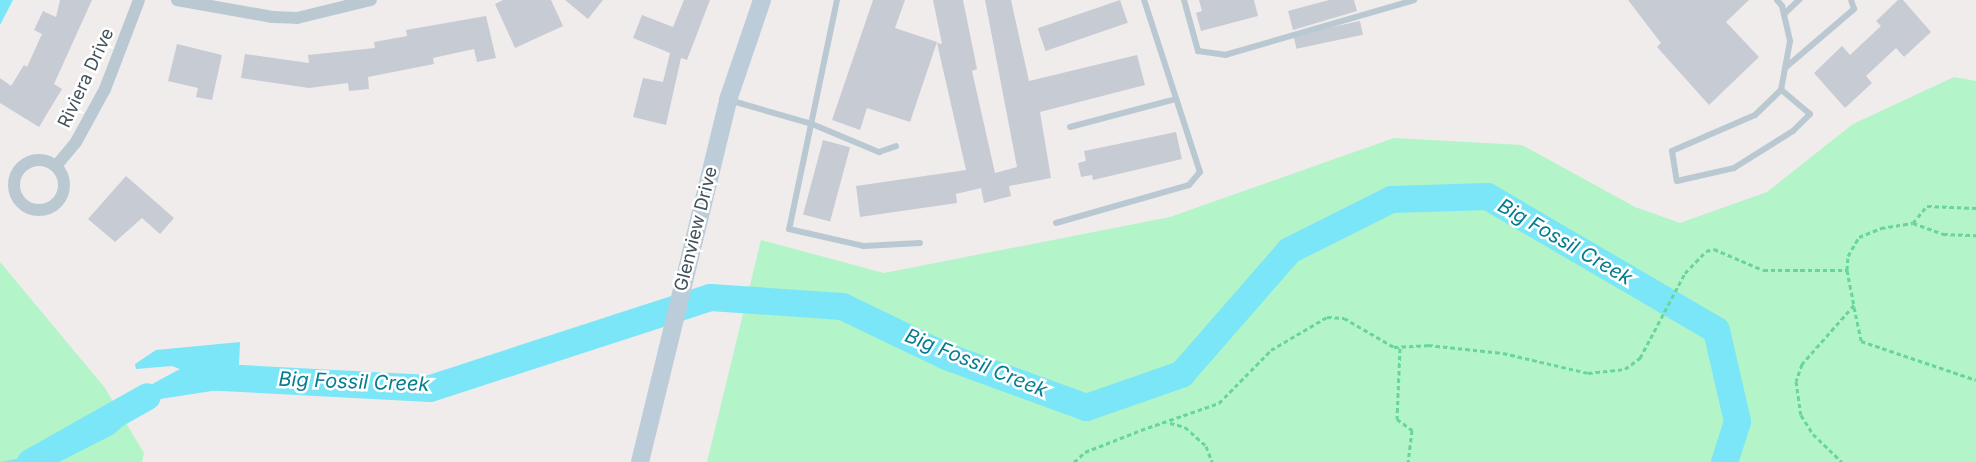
<!DOCTYPE html>
<style>
body{margin:0}
#map{position:relative;width:1976px;height:462px;overflow:hidden;background:#f0ecec;font-family:Inter,sans-serif}
div>[style]{position:absolute}
[style*='--x']{left:calc(var(--x)*1px);top:calc(var(--y)*1px);width:calc(var(--w)*1px);rotate:calc(var(--a)*1deg)}
.green>*{inset:0;background:#b3f4c8}
.water>*{inset:0;background:#7be6f7}
.river>*{height:27px;margin:-13.5px;padding:0 13.5px;transform-origin:13.5px;border-radius:13.5px;background:#7be6f7}
.building>*{inset:0;background:#c7cbd3;transform-origin:0 0}
.path>*{height:3px;margin-top:-1.5px;transform-origin:0;background:repeating-linear-gradient(90deg,#68d697 0 4.5px,transparent 0 7.5px)}
.lane>*{height:6px;margin:-3px;padding:0 3px;transform-origin:3px;border-radius:3px;background:#bac9d1}
.street>*{height:12px;margin:-6px;padding:0 6px;transform-origin:6px;border-radius:6px;background:#bac9d1}
.street>.ring{margin:-6px;padding:0;box-sizing:content-box;background:none;border:12px solid #bac9d1;border-radius:50%}
.secondary>*{height:18px;margin:-9px;padding:0 9px;transform-origin:9px;border-radius:9px;background:#bcccd9}
span{translate:-50% -50%;white-space:nowrap;text-align:center;line-height:1.15;-webkit-text-stroke:5px #fff;paint-order:stroke}
.street-label{font-size:18px;color:#42525c}
.water-label{font-size:20px;color:#037e91;font-style:italic}
</style>
<div id="map">
<div class="green">
<div style="clip-path:polygon(1954px 77px,1976px 81px,1976px 462px,707px 462px,761px 240px,884px 273px,1170px 217px,1394px 138px,1522px 145px,1635px 207px,1680px 223px,1767px 192px,1853px 124px)"></div>
<div style="clip-path:polygon(0 262px,105px 388px,144px 453px,142px 462px,0 462px)"></div>
</div>
<div class="water">
<div style="clip-path:polygon(0 0,13px 0,0 25px)"></div>
<div style="clip-path:polygon(240px 342px,238px 387px,160px 399px,140px 410px,114px 434px,59px 462px,0 462px,32px 456px,80px 438px,154px 383px,180px 369px,172px 366px,136px 369px,135px 364px,156px 350px)"></div>
</div>
<div class="river">
<div style="--x:201;--y:376;--w:229;--a:3"></div>
<div style="--x:430;--y:388;--w:294;--a:-18"></div>
<div style="--x:710;--y:297;--w:132;--a:3.9"></div>
<div style="--x:842;--y:306;--w:115;--a:25.7"></div>
<div style="--x:946;--y:356;--w:149;--a:20"></div>
<div style="--x:1086;--y:407;--w:101;--a:-19.2"></div>
<div style="--x:1181;--y:374;--w:164;--a:-48.9"></div>
<div style="--x:1289;--y:250;--w:114;--a:-26.6"></div>
<div style="--x:1391;--y:199;--w:96;--a:-1.8"></div>
<div style="--x:1487;--y:196;--w:265;--a:30.3"></div>
<div style="--x:1716;--y:330;--w:93;--a:77"></div>
<div style="--x:1737;--y:421;--w:43;--a:107.6"></div>
<div style="--x:30;--y:462;--w:134;--a:-29.4"></div>
</div>
<div class="building">
<div style="clip-path:polygon(60px 0,92px 0,54px 84px,62px 89px,39px 127px,0 103px,0 78px,11px 86px,24px 65px,27px 67px,42px 34px,34px 30px,43px 11px,56px 17px)"></div>
<div style="clip-path:polygon(503px 0,551px 0,563px 26px,515px 48px,495px 4px)"></div>
<div style="clip-path:polygon(565px 0,603px 0,588px 19px)"></div>
<div style="clip-path:polygon(684px 0,710px 0,687px 60px,681px 58px,666px 125px,633px 117px,643px 78px,663px 82px,670px 53px,633px 38px,642px 15px,673px 27px)"></div>
<div style="clip-path:polygon(873px 0,905px 0,895px 28px,937px 42px,910px 122px,867px 108px,860px 130px,832px 120px)"></div>
<div style="clip-path:polygon(933px 0,963px 0,977px 69px,972px 71px,995px 173px,1017px 167px,985px 0,1011px 0,1029px 81px,1137px 55px,1145px 85px,1040px 112px,1051px 178px,1009px 186px,1011px 196px,984px 203px,981px 188px,956px 194px,957px 203px,860px 217px,856px 186px,966px 170px,937px 43px,942px 44px)"></div>
<div style="left:1120px;top:0;width:24px;height:87px;rotate:71deg"></div>
<div style="clip-path:polygon(1199px 0,1254px 0,1258px 16px,1201px 31px,1196px 13px,1202px 11px)"></div>
<div style="clip-path:polygon(1329px 0,1354px 0,1357px 11px,1293px 30px,1288px 11px)"></div>
<div style="clip-path:polygon(1628px 0,1749px 0,1726px 22px,1759px 57px,1709px 105px,1657px 47px,1661px 43px)"></div>
<div style="clip-path:polygon(1898px 0,1903px 0,1931px 32px,1904px 57px,1896px 48px,1866px 76px,1872px 83px,1845px 108px,1814px 73px,1842px 46px,1850px 55px,1881px 26px,1876px 21px)"></div>
<div style="clip-path:polygon(486px 16px,496px 58px,477px 62px,474px 49px,433px 58px,434px 64px,368px 77px,369px 89px,349px 91px,348px 83px,309px 88px,241px 78px,245px 54px,309px 63px,308px 55px,375px 48px,374px 42px,407px 36px,406px 30px)"></div>
<div style="left:1360px;top:21px;width:14px;height:68px;rotate:78deg"></div>
<div style="clip-path:polygon(177px 44px,222px 55px,212px 100px,196px 97px,198px 88px,168px 81px)"></div>
<div style="clip-path:polygon(1176px 132px,1182px 159px,1093px 180px,1092px 175px,1081px 177px,1078px 163px,1086px 161px,1084px 151px)"></div>
<div style="left:823px;top:140px;width:28px;height:77px;rotate:15deg"></div>
<div style="clip-path:polygon(126px 176px,174px 218px,160px 234px,142px 218px,115px 242px,88px 219px)"></div>
</div>
<div class="path">
<div style="--x:1913;--y:223;--w:22;--a:-51"></div>
<div style="--x:1927;--y:206;--w:49;--a:2.3"></div>
<div style="--x:1847;--y:270;--w:14;--a:-86"></div>
<div style="--x:1848;--y:256;--w:22;--a:-60"></div>
<div style="--x:1859;--y:237;--w:24;--a:-22"></div>
<div style="--x:1881;--y:228;--w:32;--a:-9"></div>
<div style="--x:1913;--y:223;--w:32;--a:20"></div>
<div style="--x:1943;--y:234;--w:33;--a:2"></div>
<div style="--x:1854;--y:307;--w:35;--a:78"></div>
<div style="--x:1861;--y:341;--w:121;--a:18.7"></div>
<div style="--x:1400;--y:348;--w:71;--a:92.4"></div>
<div style="--x:1397;--y:419;--w:19;--a:36"></div>
<div style="--x:1412;--y:430;--w:32;--a:97"></div>
<div style="--x:1170;--y:423;--w:16;--a:15"></div>
<div style="--x:1185;--y:427;--w:28;--a:42"></div>
<div style="--x:1206;--y:446;--w:17;--a:69"></div>
<div style="--x:1074;--y:462;--w:15;--a:-42"></div>
<div style="--x:1085;--y:452;--w:60;--a:-21.4"></div>
<div style="--x:1141;--y:430;--w:83;--a:-19.1"></div>
<div style="--x:1219;--y:403;--w:74;--a:-45.5"></div>
<div style="--x:1271;--y:350;--w:65;--a:-30.5"></div>
<div style="--x:1327;--y:317;--w:17;--a:3"></div>
<div style="--x:1344;--y:318;--w:58;--a:30.1"></div>
<div style="--x:1394;--y:347;--w:34;--a:-3"></div>
<div style="--x:1428;--y:345;--w:75;--a:6.1"></div>
<div style="--x:1503;--y:353;--w:87;--a:13.2"></div>
<div style="--x:1588;--y:373;--w:37;--a:-6"></div>
<div style="--x:1625;--y:369;--w:19;--a:-36"></div>
<div style="--x:1640;--y:358;--w:96;--a:-62.1"></div>
<div style="--x:1685;--y:273;--w:30;--a:-46"></div>
<div style="--x:1706;--y:251;--w:8;--a:-14"></div>
<div style="--x:1714;--y:249;--w:53;--a:23.2"></div>
<div style="--x:1763;--y:270;--w:84;--a:0"></div>
<div style="--x:1847;--y:270;--w:36;--a:79"></div>
<div style="--x:1854;--y:305;--w:79;--a:131.4"></div>
<div style="--x:1802;--y:364;--w:18;--a:109"></div>
<div style="--x:1796;--y:381;--w:34;--a:82"></div>
<div style="--x:1801;--y:415;--w:22;--a:58"></div>
<div style="--x:1813;--y:434;--w:40;--a:44"></div>
</div>
<div class="lane">
<div style="--x:837;--y:0;--w:234;--a:101.8"></div>
<div style="--x:789;--y:229;--w:77;--a:12.8"></div>
<div style="--x:864;--y:246;--w:56;--a:-3.1"></div>
<div style="--x:1184;--y:0;--w:53;--a:74.6"></div>
<div style="--x:1198;--y:51;--w:27;--a:8"></div>
<div style="--x:1225;--y:55;--w:197;--a:-16.2"></div>
<div style="--x:1777;--y:0;--w:8;--a:50"></div>
<div style="--x:1782;--y:6;--w:36;--a:77"></div>
<div style="--x:1790;--y:41;--w:50;--a:100.4"></div>
<div style="--x:1781;--y:90;--w:36;--a:136"></div>
<div style="--x:1755;--y:115;--w:90;--a:156.6"></div>
<div style="--x:1672;--y:151;--w:30;--a:81"></div>
<div style="--x:1677;--y:181;--w:58;--a:-12.8"></div>
<div style="--x:1734;--y:168;--w:70;--a:-32.1"></div>
<div style="--x:1793;--y:131;--w:24;--a:-45"></div>
<div style="--x:1810;--y:114;--w:38;--a:-140"></div>
<div style="--x:1784;--y:14;--w:21;--a:-43"></div>
<div style="--x:1785;--y:68;--w:91;--a:-40.5"></div>
<div style="--x:1854;--y:9;--w:9;--a:-108"></div>
<div style="--x:729;--y:100;--w:86;--a:16.1"></div>
<div style="--x:812;--y:124;--w:73;--a:22.7"></div>
<div style="--x:879;--y:152;--w:18;--a:-19"></div>
<div style="--x:1070;--y:127;--w:110;--a:-14.8"></div>
<div style="--x:1056;--y:223;--w:138;--a:-15.9"></div>
<div style="--x:1189;--y:185;--w:17;--a:-50"></div>
<div style="--x:1200;--y:172;--w:181;--a:-108"></div>
</div>
<div class="street">
<div style="--x:177;--y:0;--w:97;--a:10.1"></div>
<div style="--x:272;--y:17;--w:25;--a:2"></div>
<div style="--x:297;--y:18;--w:76;--a:-13.7"></div>
<div class="ring" style="left:14px;top:160px;width:38px;height:38px"></div>
<div style="--x:56;--y:166;--w:31;--a:-50"></div>
<div style="--x:76;--y:142;--w:60;--a:-61.3"></div>
<div style="--x:105;--y:89;--w:95;--a:-69.1"></div>
</div>
<div class="secondary">
<div style="--x:640;--y:462;--w:373;--a:-76.3"></div>
<div style="--x:728;--y:100;--w:106;--a:-71.2"></div>
</div>
<div class="street-label">
<span style="left:86px;top:78px;rotate:-65deg">Riviera Drive</span>
<span style="left:696px;top:229px;rotate:-76deg">Glenview Drive</span>
</div>
<div class="water-label">
<span style="left:1565px;top:242px;rotate:30deg">Big Fossil Creek</span>
<span style="left:976px;top:363px;rotate:22deg">Big Fossil Creek</span>
<span style="left:354px;top:382px;rotate:2deg">Big Fossil Creek</span>
</div>
</div>
